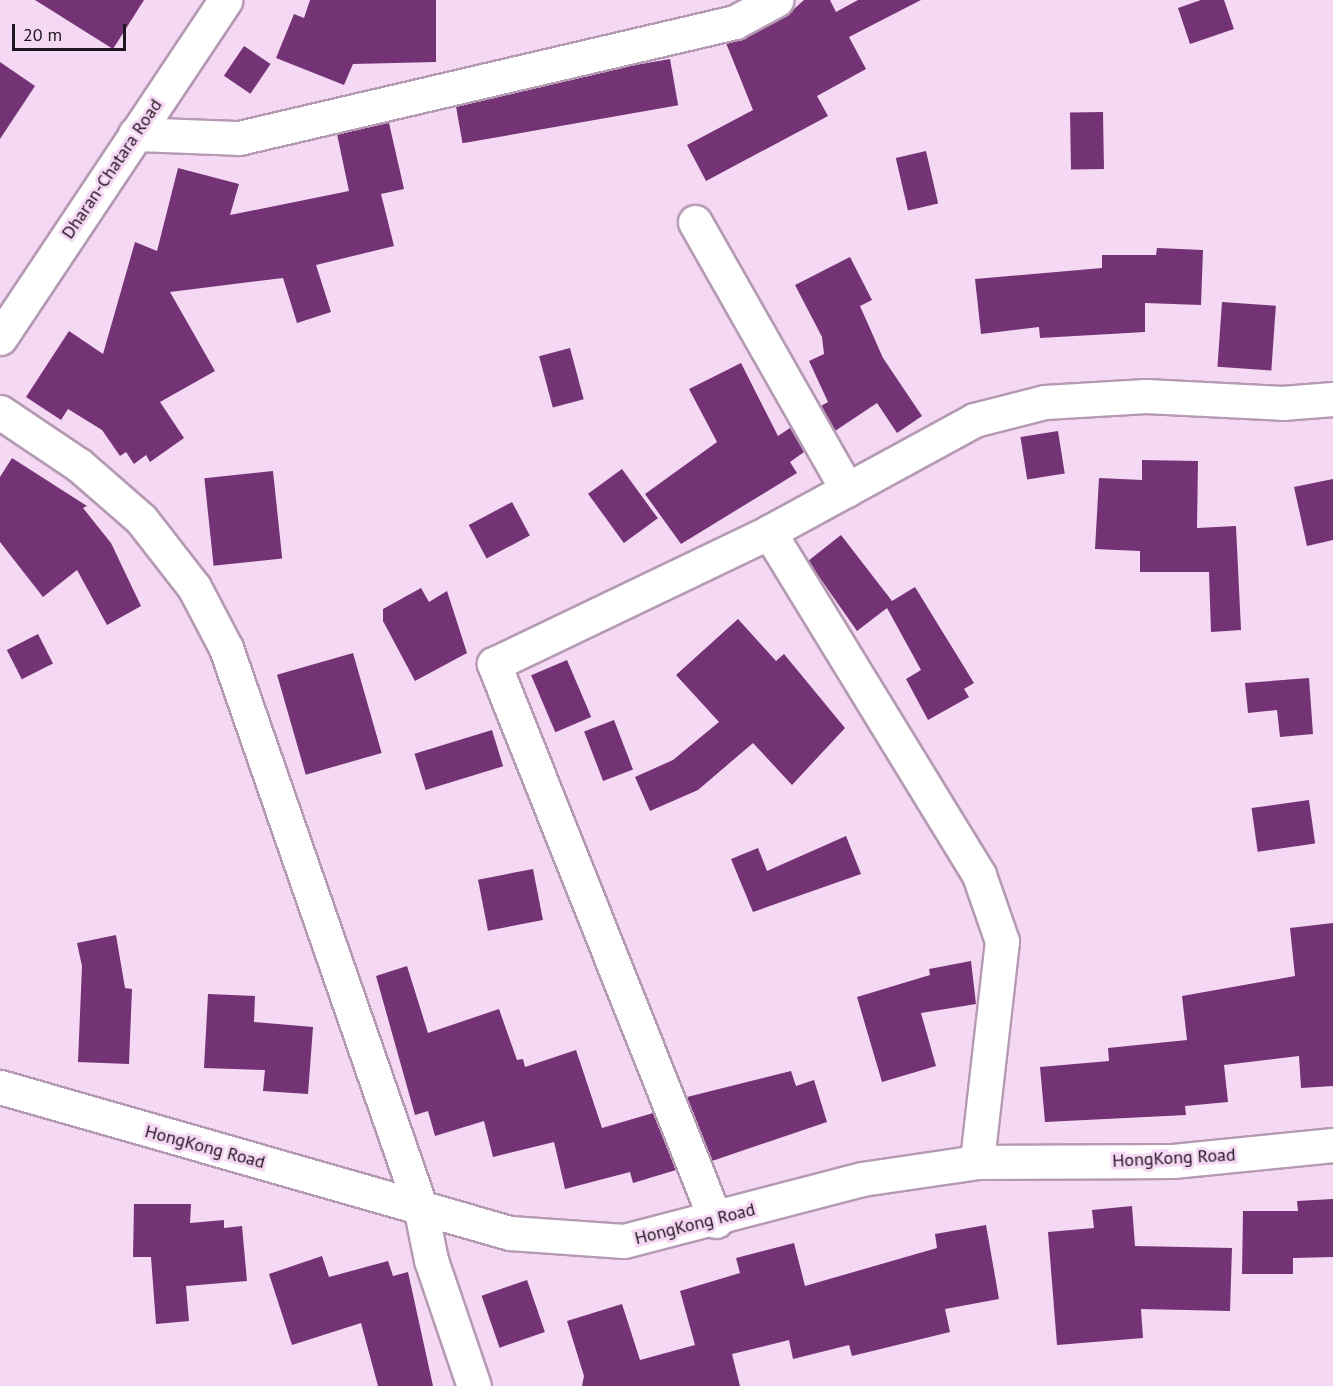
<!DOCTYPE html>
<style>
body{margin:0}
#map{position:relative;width:1333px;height:1386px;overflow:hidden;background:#f5d8f3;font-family:"PT Sans",sans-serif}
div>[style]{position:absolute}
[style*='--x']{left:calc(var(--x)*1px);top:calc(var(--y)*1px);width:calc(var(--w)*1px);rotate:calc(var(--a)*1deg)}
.building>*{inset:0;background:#743375;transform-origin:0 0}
.roads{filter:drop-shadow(2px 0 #b59ab4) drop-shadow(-2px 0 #b59ab4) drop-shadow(0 2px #b59ab4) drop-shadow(0 -2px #b59ab4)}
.street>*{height:33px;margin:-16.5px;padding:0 16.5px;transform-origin:16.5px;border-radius:16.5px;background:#fff}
.primary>*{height:33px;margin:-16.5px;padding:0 16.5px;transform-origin:16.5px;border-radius:16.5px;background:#fff}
span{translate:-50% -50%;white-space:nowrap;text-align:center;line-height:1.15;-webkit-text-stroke:6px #f5d8f3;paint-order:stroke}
.street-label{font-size:18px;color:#1f151e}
.scale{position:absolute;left:12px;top:24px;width:114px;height:27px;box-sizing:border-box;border:3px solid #1f151e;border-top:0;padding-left:8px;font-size:18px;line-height:21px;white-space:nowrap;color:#1f151e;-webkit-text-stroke:4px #f5d8f3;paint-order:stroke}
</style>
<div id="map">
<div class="building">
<div style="clip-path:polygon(35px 0,144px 0,113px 49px)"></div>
<div style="clip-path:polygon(310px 0,436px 0,436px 62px,353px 64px,344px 85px,276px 58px,294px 14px,304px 18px)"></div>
<div style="clip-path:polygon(804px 0,830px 0,836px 12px,858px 0,921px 0,849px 37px,866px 69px,817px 96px,828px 116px,706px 181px,687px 145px,753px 110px,726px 43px,785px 17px)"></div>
<div style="clip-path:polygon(1201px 0,1224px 0,1234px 29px,1190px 44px,1178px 8px)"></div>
<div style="left:244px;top:46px;width:32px;height:36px;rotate:34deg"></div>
<div style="left:670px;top:59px;width:47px;height:219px;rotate:80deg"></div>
<div style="clip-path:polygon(0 62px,35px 86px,0 139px)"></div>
<div style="left:1103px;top:112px;width:57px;height:33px;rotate:89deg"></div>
<div style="clip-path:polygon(389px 123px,404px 189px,381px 194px,394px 246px,316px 265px,331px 312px,297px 323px,283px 278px,170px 292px,215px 371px,160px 402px,184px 438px,150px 462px,146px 455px,134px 464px,126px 452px,120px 456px,102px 430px,68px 409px,61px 420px,26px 397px,69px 331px,103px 354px,135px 242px,157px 251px,178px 168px,239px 184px,230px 215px,349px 191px,337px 134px)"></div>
<div style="left:926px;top:151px;width:54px;height:31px;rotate:77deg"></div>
<div style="clip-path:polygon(1157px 248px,1203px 250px,1201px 305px,1145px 303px,1145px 332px,1040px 338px,1039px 327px,981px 334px,975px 279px,1102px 268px,1102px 255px,1156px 255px)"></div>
<div style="clip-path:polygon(850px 257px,872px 300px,860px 306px,883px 358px,922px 416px,897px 433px,877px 403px,835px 431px,821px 406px,828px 402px,809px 361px,824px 354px,822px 337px,795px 285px)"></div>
<div style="left:1222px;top:302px;width:54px;height:65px;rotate:4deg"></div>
<div style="left:570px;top:348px;width:53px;height:32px;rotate:75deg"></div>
<div style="clip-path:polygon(741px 363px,778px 436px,790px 428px,804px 452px,790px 462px,797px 473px,681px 544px,645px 494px,717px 442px,689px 389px)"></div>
<div style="left:1058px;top:431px;width:43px;height:38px;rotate:81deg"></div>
<div style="clip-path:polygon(12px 458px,87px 506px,83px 508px,111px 543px,141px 606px,107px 625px,77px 570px,43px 597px,0 542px,0 477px)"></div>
<div style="clip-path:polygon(1142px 460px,1198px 461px,1197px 528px,1236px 526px,1241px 630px,1211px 632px,1209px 572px,1140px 572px,1140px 551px,1095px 549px,1099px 478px,1142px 480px)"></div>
<div style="left:622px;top:469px;width:61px;height:42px;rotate:54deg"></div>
<div style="left:273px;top:471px;width:88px;height:69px;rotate:84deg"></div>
<div style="clip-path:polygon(1333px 479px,1333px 540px,1307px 546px,1294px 487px)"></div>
<div style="left:512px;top:502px;width:38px;height:49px;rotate:62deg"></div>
<div style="clip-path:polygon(841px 535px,892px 601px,915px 587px,974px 683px,964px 689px,969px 697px,928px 720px,906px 679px,921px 670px,887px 608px,857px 631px,808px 561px)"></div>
<div style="clip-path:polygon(421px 588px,429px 602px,447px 591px,467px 653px,415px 681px,383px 621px,383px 609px)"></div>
<div style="clip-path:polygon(738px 619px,776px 661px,784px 654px,845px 728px,792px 785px,753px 743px,698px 790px,650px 811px,635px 777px,673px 760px,719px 722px,676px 675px)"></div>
<div style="left:38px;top:634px;width:33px;height:35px;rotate:63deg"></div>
<div style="left:353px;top:653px;width:104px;height:79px;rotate:74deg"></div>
<div style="left:567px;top:660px;width:62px;height:39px;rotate:67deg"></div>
<div style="clip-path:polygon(1309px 678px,1313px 734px,1280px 737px,1277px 710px,1248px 713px,1245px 683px)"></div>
<div style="left:614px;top:720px;width:53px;height:32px;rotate:69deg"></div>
<div style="left:492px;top:730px;width:38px;height:81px;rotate:73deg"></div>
<div style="left:1309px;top:800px;width:44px;height:58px;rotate:82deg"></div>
<div style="clip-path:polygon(846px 836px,861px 874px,753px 912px,731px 859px,758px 848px,767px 871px)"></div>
<div style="left:533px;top:869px;width:52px;height:56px;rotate:79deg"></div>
<div style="clip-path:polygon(1333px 923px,1333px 1086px,1301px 1088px,1299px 1056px,1224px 1065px,1228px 1102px,1185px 1106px,1186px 1115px,1045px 1122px,1040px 1067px,1109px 1061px,1108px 1048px,1187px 1040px,1182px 996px,1295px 976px,1290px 928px)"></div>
<div style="clip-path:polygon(116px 935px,125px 988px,132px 989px,129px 1064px,78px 1062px,82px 966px,77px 943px)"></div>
<div style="clip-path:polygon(971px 961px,976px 1004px,921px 1013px,936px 1066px,882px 1082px,857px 997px,930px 975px,929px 969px)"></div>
<div style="clip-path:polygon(407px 966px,428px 1033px,499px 1009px,517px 1060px,523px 1059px,525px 1067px,576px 1050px,602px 1128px,653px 1113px,676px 1170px,633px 1183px,630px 1172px,565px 1189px,554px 1142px,493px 1157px,484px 1121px,435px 1136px,428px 1111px,415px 1115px,376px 976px)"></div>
<div style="clip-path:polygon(208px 994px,255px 996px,254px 1022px,313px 1027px,308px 1094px,263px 1091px,265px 1070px,204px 1068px)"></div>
<div style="clip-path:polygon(791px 1071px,796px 1086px,814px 1080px,827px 1122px,712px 1161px,687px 1097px)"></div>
<div style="clip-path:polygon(1333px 1199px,1333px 1257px,1293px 1258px,1293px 1274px,1242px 1274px,1243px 1211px,1298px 1211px,1297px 1201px)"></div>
<div style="clip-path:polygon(134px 1204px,191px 1204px,190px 1223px,224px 1220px,224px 1228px,242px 1226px,247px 1281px,186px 1286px,189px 1321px,156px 1324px,151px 1257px,133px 1257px)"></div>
<div style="clip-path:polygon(1132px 1206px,1135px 1246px,1232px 1248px,1230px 1311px,1141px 1309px,1143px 1338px,1057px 1345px,1048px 1232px,1094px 1228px,1092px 1210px)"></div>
<div style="clip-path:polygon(986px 1225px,999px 1299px,945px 1309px,950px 1332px,852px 1356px,849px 1345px,793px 1359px,789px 1340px,732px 1354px,740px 1386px,582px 1386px,584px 1376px,567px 1321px,622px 1304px,640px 1360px,695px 1345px,680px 1291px,740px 1273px,736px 1258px,794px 1243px,805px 1286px,937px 1248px,935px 1234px)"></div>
<div style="clip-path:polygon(322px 1256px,329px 1277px,388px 1261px,393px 1276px,408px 1272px,433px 1386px,378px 1386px,361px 1323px,292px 1345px,269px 1274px)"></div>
<div style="left:527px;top:1280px;width:55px;height:48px;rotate:71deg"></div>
</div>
<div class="roads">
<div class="street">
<div style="--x:135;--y:134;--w:104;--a:2.2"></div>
<div style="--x:239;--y:138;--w:509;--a:-13.16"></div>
<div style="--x:735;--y:22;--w:47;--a:-28.2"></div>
<div style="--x:695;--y:222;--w:308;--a:60.4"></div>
<div style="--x:0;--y:412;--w:95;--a:33.9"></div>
<div style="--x:79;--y:465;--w:82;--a:41.1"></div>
<div style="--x:141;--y:519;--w:86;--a:52.1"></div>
<div style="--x:194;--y:587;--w:69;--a:62.3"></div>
<div style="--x:226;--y:648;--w:591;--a:70.83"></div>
<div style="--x:420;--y:1206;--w:55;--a:78.5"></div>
<div style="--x:431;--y:1260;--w:133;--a:71.2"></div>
<div style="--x:769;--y:532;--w:402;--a:58.5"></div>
<div style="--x:979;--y:875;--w:70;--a:70.8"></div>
<div style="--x:1002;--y:941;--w:222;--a:96.5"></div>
<div style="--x:0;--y:1087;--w:530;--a:15.98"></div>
<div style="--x:510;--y:1233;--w:114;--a:4"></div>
<div style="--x:624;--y:1241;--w:246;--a:-14.6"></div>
<div style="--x:862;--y:1179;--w:116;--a:-8.4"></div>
<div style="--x:977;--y:1162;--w:196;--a:-0.3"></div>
<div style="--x:1173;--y:1161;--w:161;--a:-5.7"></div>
<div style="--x:716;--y:1221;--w:600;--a:-111.73"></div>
<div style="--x:494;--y:664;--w:305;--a:-25.6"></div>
<div style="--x:769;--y:532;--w:234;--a:-28.6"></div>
<div style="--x:974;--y:420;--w:73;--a:-14.2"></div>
<div style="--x:1045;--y:402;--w:101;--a:-3.4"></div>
<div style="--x:1146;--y:396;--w:136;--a:2.9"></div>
<div style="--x:1282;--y:403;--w:51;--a:-4.5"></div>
</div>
<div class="primary">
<div style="--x:0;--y:338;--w:406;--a:-56.3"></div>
</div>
</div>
<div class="street-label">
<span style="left:112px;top:169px;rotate:-56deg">Dharan-Chatara Road</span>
<span style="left:205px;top:1147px;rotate:15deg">HongKong Road</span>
<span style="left:1174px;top:1158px;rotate:-3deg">HongKong Road</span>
<span style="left:695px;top:1224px;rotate:-14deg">HongKong Road</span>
</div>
<div class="scale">20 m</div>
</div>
